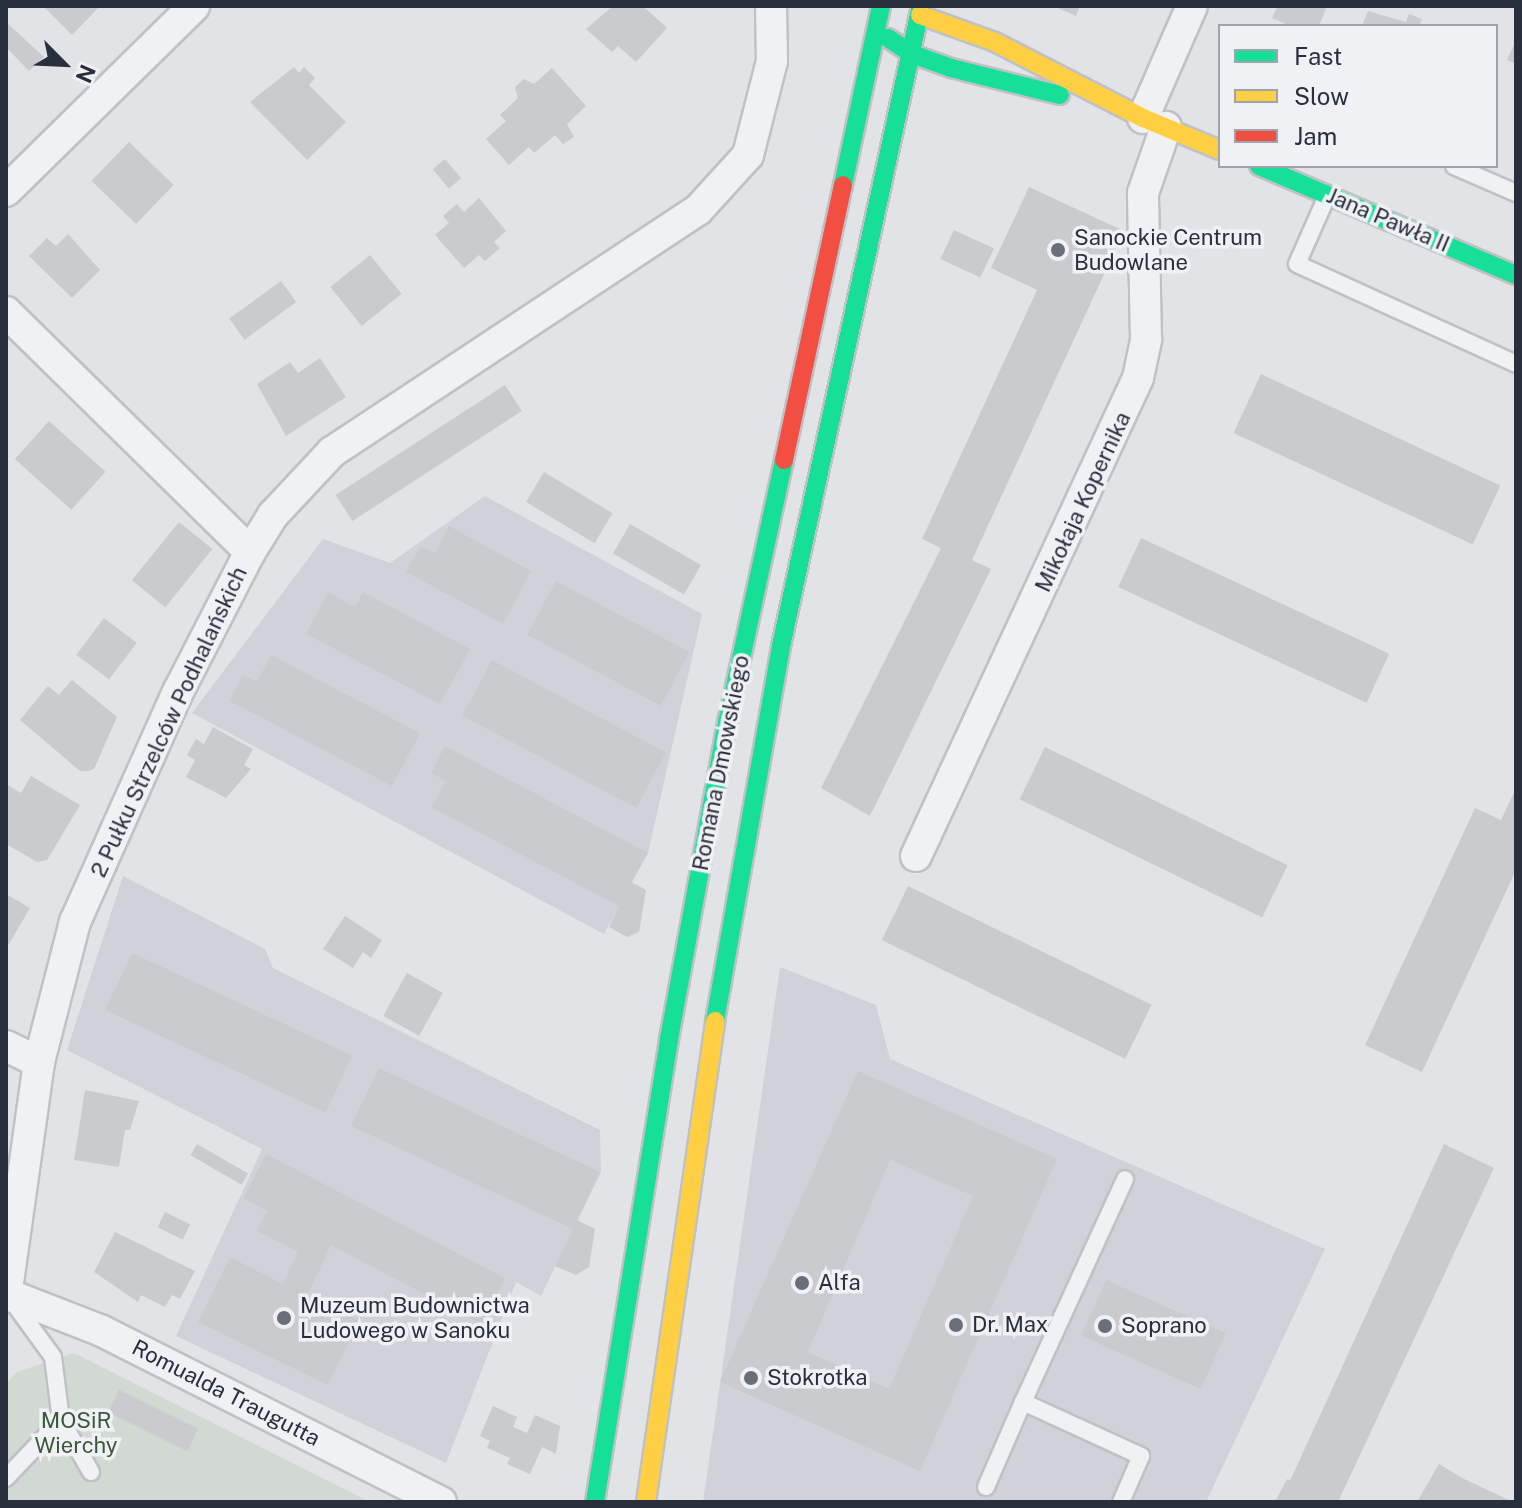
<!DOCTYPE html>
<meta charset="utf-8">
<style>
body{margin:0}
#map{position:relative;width:1522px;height:1508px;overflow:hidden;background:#e1e3e6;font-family:"Public Sans",sans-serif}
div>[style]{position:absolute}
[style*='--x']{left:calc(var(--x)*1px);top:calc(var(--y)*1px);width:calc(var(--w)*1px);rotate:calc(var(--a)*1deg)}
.built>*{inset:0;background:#d0d2d9}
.green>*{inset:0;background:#d1d9d2}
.building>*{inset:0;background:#c9cbce;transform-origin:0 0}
.roads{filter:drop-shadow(2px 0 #c0c1c4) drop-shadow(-2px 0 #c0c1c4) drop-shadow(0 2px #c0c1c4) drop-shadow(0 -2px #c0c1c4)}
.lane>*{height:16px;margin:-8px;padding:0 8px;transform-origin:8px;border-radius:8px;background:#f0f1f3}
.street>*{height:30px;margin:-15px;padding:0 15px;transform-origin:15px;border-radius:15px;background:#f0f1f3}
.fast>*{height:18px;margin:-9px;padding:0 9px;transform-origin:9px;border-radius:9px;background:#16e098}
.slow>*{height:18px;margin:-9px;padding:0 9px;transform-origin:9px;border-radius:9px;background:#ffcf43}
.jam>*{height:18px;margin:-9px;padding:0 9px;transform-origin:9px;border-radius:9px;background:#f24e42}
.dots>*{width:22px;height:22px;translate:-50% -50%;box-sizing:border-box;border:4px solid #eff1f5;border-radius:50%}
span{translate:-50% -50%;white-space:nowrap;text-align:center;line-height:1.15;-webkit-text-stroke:7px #eff1f5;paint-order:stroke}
.street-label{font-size:22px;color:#2a2f3d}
.poi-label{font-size:22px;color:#2a2f3d}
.left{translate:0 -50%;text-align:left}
.park-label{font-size:22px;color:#3c5739}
.frame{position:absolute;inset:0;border:8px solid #2a2f3d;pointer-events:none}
.legend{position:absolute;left:1218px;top:24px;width:280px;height:144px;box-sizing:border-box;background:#eff1f5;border:2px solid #a0a3ab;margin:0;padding:10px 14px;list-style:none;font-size:24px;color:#2a2f3d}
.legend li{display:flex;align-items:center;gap:16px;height:40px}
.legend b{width:40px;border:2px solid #a0a3ab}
.north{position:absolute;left:24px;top:24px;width:80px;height:80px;-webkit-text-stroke:6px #eff1f5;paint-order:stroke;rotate:114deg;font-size:22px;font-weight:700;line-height:32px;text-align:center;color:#2a2f3d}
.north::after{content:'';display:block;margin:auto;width:28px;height:36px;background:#2a2f3d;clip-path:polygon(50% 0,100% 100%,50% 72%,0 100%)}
</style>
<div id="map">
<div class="built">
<div style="clip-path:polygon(485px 496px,702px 614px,648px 853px,604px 934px,192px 713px,323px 539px,390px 563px)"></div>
<div style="clip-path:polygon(123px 876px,265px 949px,273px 968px,600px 1130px,601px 1172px,541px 1296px,516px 1282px,446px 1463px,176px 1336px,262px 1149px,67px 1050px)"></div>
<div style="clip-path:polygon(780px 967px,876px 1005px,890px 1059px,1325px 1249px,1206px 1502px,703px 1502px)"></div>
</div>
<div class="green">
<div style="clip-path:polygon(74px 1353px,370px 1502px,6px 1502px,6px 1384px,17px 1372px)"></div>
</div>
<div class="building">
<div style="clip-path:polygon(43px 6px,100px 6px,72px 35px)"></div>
<div style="clip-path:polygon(613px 6px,643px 6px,667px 28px,636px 62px,618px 46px,612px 52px,586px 29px)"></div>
<div style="clip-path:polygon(1053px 6px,1080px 6px,1076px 16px)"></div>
<div style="clip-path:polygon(1278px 6px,1327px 6px,1319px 26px,1291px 26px,1272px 18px)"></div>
<div style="clip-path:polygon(1368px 11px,1406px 22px,1409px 14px,1422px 19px,1419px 26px,1362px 26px)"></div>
<div style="clip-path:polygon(6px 22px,44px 57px,29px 71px,6px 47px)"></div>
<div style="clip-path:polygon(1516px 40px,1516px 64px,1507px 60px)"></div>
<div style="clip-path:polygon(294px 67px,299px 73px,304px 67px,315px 78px,309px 85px,346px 122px,307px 160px,250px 102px)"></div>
<div style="clip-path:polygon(552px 68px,586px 106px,567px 124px,574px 137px,563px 144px,555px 135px,534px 153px,529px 147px,509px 165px,486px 139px,506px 121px,500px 115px,518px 98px,515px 87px,524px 79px,534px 84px)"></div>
<div style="left:129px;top:142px;width:62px;height:54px;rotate:44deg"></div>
<div style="left:445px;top:159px;width:25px;height:16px;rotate:50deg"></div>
<div style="clip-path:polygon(1029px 187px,1124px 231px,972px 560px,991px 569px,870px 816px,821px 788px,941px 548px,922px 539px,1037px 290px,991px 268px)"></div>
<div style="clip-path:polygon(479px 198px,506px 231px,494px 242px,500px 248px,485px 261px,479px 255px,464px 268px,435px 235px,449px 223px,443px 216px,457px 204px,464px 212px)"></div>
<div style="left:954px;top:230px;width:44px;height:32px;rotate:25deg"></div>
<div style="clip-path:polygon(68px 234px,100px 270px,72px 298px,29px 256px,47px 238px,56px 246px)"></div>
<div style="left:370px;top:255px;width:50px;height:51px;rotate:51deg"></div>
<div style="left:281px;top:281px;width:26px;height:64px;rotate:54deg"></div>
<div style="clip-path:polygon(320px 358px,346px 397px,286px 436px,257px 384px,290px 362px,298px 373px)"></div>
<div style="left:1261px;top:374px;width:264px;height:65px;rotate:25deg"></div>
<div style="left:505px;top:385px;width:31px;height:202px;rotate:57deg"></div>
<div style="left:49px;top:421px;width:76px;height:51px;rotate:42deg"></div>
<div style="left:544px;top:472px;width:80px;height:35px;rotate:31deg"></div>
<div style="left:179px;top:522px;width:43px;height:75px;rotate:39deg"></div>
<div style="left:630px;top:524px;width:82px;height:34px;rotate:30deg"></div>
<div style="clip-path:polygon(449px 526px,531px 571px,503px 624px,406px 572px,421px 546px,435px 553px)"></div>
<div style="left:1141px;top:538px;width:274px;height:54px;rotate:25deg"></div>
<div style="left:556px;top:581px;width:151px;height:61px;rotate:28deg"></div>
<div style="clip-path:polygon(328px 592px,355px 607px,363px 592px,470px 649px,440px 704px,306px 634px)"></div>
<div style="left:104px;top:618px;width:41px;height:46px;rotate:37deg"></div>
<div style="clip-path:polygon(271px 655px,420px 733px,392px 786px,230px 701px,243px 675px,257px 682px)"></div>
<div style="left:492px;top:660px;width:197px;height:63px;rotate:28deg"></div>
<div style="clip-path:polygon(72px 680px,117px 717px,94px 769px,88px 771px,80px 771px,20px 720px,48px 686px,59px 695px)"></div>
<div style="clip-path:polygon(213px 727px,253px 749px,244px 765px,251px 769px,226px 798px,186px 777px,195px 760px,187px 755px,196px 739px,204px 744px)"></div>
<div style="clip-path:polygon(445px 746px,648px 853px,631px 882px,646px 890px,639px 932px,627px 937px,609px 927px,619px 906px,431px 807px,446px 781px,431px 773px)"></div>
<div style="left:1045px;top:747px;width:270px;height:58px;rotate:26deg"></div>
<div style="clip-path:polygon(31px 776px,80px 805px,47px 860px,37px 862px,6px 844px,6px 784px,21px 793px)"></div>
<div style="clip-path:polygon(1516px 788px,1516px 870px,1422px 1072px,1365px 1045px,1475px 808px,1501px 820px)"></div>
<div style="left:908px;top:886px;width:271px;height:60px;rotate:26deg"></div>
<div style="clip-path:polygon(6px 894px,30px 908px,6px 949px)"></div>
<div style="clip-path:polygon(345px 916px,382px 940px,371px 958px,363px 952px,353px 968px,323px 949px)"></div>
<div style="left:132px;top:953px;width:243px;height:63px;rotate:25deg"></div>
<div style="left:407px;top:973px;width:41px;height:49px;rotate:29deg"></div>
<div style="clip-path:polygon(379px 1068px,600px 1172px,577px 1220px,595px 1229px,589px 1267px,576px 1275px,555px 1266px,573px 1229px,351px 1126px)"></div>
<div style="clip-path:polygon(evenodd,858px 1071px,1057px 1159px,920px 1471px,720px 1382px,858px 1071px,890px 1160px,973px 1196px,889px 1389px,808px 1352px,890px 1160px)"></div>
<div style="clip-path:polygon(85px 1090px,139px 1101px,130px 1130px,125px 1130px,119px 1167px,74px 1160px)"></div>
<div style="left:197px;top:1144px;width:59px;height:13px;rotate:30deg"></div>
<div style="clip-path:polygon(1444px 1144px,1494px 1168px,1338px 1502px,1275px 1502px,1287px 1479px,1290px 1481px)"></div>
<div style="clip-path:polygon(266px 1154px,505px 1278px,481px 1324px,331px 1245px,307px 1296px,359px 1321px,328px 1385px,198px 1322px,230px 1257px,283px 1284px,298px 1252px,257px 1231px,267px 1211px,243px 1198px)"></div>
<div style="left:165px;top:1212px;width:28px;height:17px;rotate:26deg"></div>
<div style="clip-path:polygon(115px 1232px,195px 1271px,180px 1299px,172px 1295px,165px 1307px,141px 1295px,138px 1302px,94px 1272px)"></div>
<div style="left:1106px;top:1280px;width:131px;height:61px;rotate:24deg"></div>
<div style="left:119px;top:1390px;width:88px;height:25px;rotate:26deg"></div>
<div style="clip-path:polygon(493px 1406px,517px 1417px,513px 1427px,527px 1433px,535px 1415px,560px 1426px,556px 1454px,542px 1447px,530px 1474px,507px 1464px,510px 1458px,487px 1448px,490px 1441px,480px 1436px)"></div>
<div style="clip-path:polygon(1439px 1464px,1462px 1478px,1513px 1502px,1417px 1502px)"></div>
</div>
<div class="roads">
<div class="lane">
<div style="--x:1454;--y:166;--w:68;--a:23.5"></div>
<div style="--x:1327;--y:196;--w:74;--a:113.8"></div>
<div style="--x:1297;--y:264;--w:241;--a:24.5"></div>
<div style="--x:10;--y:1298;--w:73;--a:53.9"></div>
<div style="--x:53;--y:1357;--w:64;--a:82.8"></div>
<div style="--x:61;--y:1420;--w:60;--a:60"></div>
<div style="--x:1023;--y:1402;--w:245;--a:-65.4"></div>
<div style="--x:6;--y:1478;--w:80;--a:-46.5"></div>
<div style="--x:986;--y:1487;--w:93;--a:-66.5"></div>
<div style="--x:1023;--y:1402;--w:130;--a:24.6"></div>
<div style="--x:1141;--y:1456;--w:50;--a:113.5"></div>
</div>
<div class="street">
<div style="--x:1143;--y:118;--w:122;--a:-66.4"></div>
<div style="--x:6;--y:191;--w:264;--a:-44.5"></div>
<div style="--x:6;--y:312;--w:342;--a:44.5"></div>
<div style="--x:916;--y:856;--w:527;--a:-65.09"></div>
<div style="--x:1138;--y:378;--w:40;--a:-78"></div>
<div style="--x:1146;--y:339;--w:146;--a:-91.2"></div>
<div style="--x:1143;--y:193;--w:70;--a:-70.8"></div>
<div style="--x:6;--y:1046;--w:37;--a:26"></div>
<div style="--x:7;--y:1294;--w:100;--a:21.2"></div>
<div style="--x:100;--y:1330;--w:382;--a:26.8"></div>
<div style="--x:6;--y:1297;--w:237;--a:-82"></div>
<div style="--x:39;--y:1062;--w:145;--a:-75.6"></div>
<div style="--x:75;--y:922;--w:254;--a:-65.9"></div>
<div style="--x:179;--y:690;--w:155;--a:-62.8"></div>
<div style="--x:250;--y:552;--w:44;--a:-58.1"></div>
<div style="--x:273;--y:515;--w:86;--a:-46.9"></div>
<div style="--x:332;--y:452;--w:439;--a:-33.5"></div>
<div style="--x:698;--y:210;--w:74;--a:-47.7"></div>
<div style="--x:748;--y:155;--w:97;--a:-75.7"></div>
<div style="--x:772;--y:61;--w:55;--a:-91"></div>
</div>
<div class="fast">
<div style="--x:888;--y:38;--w:29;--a:34"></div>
<div style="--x:912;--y:54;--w:41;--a:19.7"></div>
<div style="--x:951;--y:68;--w:112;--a:13.9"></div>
<div style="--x:1259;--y:166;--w:279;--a:23"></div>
<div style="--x:843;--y:185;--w:183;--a:-78"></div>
<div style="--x:715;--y:1021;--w:381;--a:-80"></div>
<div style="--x:781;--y:646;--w:655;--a:-77.66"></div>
<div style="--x:595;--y:1502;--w:469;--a:-80.9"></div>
<div style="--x:669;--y:1039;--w:325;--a:-79.6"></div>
<div style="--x:728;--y:719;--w:265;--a:-77.8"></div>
</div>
<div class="slow">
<div style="--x:920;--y:15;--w:80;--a:19.8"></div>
<div style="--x:995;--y:42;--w:166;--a:27.2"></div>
<div style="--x:1143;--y:118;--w:83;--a:22.6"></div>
<div style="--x:646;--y:1502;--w:486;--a:-81.8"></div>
</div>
<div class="jam">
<div style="--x:784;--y:460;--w:281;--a:-77.9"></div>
</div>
</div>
<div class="dots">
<div style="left:1058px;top:250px;background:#6a6e78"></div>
<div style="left:802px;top:1283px;background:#6a6e78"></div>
<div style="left:284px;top:1318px;background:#6a6e78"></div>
<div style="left:956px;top:1325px;background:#6a6e78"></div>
<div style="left:1105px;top:1326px;background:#6a6e78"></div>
<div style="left:751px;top:1378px;background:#6a6e78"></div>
</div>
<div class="street-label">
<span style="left:1388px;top:220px;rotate:23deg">Jana Pawła II</span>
<span style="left:1083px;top:502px;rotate:-65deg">Mikołaja Kopernika</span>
<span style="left:169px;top:722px;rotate:-65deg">2 Pułku Strzelców Podhalańskich</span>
<span style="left:721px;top:763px;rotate:-79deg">Romana Dmowskiego</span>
<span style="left:226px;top:1393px;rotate:27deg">Romualda Traugutta</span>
</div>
<div class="poi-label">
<span class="left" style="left:1074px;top:250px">Sanockie Centrum<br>Budowlane</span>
<span class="left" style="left:818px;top:1283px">Alfa</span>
<span class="left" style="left:300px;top:1318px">Muzeum Budownictwa<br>Ludowego w Sanoku</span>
<span class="left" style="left:972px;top:1325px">Dr. Max</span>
<span class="left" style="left:1121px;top:1326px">Soprano</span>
<span class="left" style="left:767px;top:1378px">Stokrotka</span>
</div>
<div class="park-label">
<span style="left:76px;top:1433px">MOSiR<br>Wierchy</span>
</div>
<div class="frame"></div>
<ul class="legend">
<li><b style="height:10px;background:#16e098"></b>Fast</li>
<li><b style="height:10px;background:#ffcf43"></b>Slow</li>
<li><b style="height:10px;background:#f24e42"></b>Jam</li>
</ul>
<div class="north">N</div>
</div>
